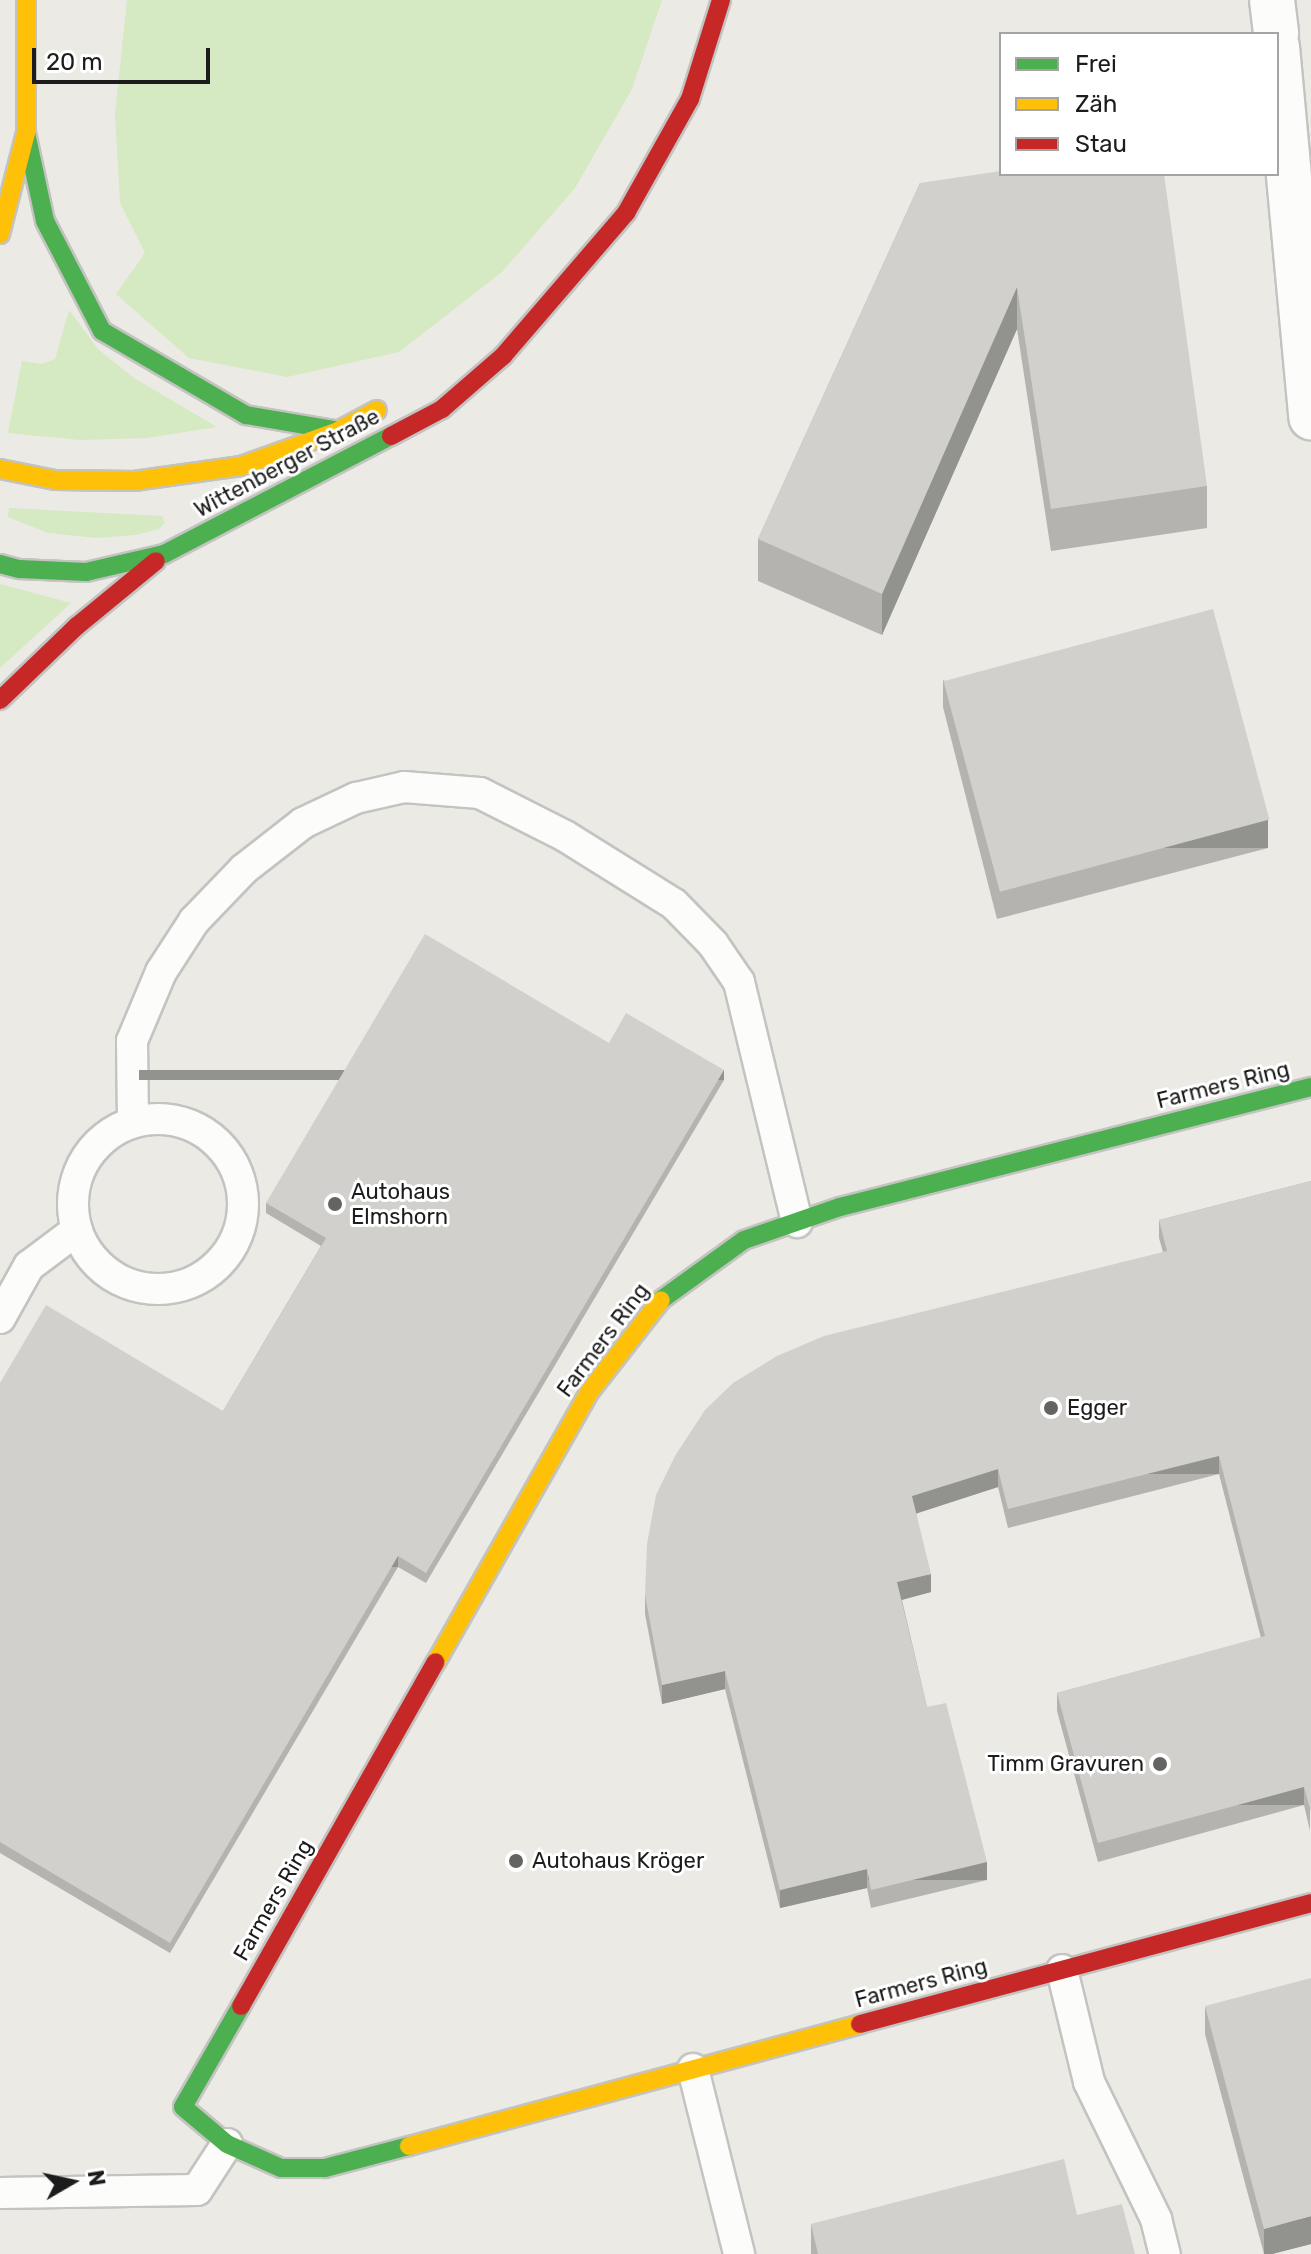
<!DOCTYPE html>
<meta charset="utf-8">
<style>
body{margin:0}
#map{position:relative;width:1311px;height:2254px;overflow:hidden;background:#ebeae5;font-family:Rubik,sans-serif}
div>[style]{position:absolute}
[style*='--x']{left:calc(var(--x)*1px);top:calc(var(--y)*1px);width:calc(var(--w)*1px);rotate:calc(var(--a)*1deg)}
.grass>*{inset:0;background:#d5e9c2}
.roads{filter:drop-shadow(2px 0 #c3c3c1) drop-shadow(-2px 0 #c3c3c1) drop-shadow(0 2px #c3c3c1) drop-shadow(0 -2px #c3c3c1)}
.lane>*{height:30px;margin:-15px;padding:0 15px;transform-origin:15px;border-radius:15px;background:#fcfcfb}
.lane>.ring{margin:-15px;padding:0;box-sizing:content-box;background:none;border:30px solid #fcfcfb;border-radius:50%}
.street>*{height:44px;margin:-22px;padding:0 22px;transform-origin:22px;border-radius:22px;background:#fcfcfb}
.fast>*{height:18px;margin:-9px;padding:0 9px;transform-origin:9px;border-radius:9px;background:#4caf50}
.slow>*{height:18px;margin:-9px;padding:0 9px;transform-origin:9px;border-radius:9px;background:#ffc107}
.jam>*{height:18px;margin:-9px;padding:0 9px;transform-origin:9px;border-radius:9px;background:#c62828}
.wall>*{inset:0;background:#b4b3af}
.shaded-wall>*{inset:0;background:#92928f;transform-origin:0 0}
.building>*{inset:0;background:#d1d0cc;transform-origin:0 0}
.dots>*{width:22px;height:22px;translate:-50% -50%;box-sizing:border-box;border:4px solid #fff;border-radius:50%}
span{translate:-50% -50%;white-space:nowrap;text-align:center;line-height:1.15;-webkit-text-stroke:6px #fff;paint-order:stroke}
.street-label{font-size:22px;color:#1c1c1c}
.poi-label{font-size:22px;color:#1c1c1c}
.left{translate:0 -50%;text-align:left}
.right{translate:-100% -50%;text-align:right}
.legend{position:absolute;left:999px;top:32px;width:280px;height:144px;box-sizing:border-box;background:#fff;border:2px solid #a4a4a4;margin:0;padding:10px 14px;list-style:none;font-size:24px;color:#1c1c1c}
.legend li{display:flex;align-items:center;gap:16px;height:40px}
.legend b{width:40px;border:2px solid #a4a4a4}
.north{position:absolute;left:32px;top:2142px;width:80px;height:80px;-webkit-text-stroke:6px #fff;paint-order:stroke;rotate:81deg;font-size:22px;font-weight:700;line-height:32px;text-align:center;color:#1c1c1c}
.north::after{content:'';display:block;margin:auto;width:28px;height:36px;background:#1c1c1c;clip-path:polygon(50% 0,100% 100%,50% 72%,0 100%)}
.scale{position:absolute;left:32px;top:48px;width:178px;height:36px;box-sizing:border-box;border:4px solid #1c1c1c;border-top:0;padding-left:10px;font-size:24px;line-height:28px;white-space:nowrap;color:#1c1c1c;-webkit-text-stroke:6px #fff;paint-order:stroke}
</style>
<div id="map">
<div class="grass">
<div style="clip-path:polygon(127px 0,662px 0,632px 89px,575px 188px,502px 272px,399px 352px,287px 377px,189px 358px,116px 294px,145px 253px,120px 203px,115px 114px)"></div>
<div style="clip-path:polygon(69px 310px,98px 349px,134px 378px,217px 427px,146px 438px,80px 440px,8px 433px,22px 361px,42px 364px,55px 359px)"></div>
<div style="clip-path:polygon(9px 508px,162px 516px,165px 523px,159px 529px,135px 535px,97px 538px,48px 533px,8px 517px)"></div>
<div style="clip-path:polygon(0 584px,71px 603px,0 668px)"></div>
</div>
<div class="roads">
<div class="lane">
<div class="ring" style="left:73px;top:1119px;width:140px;height:140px"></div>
<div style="--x:133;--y:1122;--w:81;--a:-90.7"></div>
<div style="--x:132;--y:1041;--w:75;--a:-67.2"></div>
<div style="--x:161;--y:972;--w:61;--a:-57.1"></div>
<div style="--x:194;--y:921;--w:72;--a:-46.1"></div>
<div style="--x:244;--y:869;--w:75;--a:-37.9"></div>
<div style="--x:303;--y:823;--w:59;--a:-25.3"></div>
<div style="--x:356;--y:798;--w:49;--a:-12.9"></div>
<div style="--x:404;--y:787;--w:76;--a:4.5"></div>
<div style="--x:480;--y:793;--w:95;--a:26.8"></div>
<div style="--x:565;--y:836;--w:128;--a:32"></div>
<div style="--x:674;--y:904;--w:56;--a:45.7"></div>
<div style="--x:713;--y:944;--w:46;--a:55.6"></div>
<div style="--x:739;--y:982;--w:247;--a:76.4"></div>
<div style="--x:0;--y:1318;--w:60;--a:-60.9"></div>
<div style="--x:29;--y:1266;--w:60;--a:-36.9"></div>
<div style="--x:1062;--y:1970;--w:115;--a:76.4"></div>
<div style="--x:1089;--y:2082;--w:153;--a:63.9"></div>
<div style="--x:1156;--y:2219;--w:36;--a:76"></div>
<div style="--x:693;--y:2069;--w:191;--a:76"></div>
<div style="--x:0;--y:2193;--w:197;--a:-0.9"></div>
<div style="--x:197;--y:2190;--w:55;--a:-56.9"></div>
</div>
<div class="street">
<div style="--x:1272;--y:0;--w:34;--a:83"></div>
<div style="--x:1277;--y:47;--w:372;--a:84.7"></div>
</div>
<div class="fast">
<div style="--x:26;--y:133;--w:90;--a:77.8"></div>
<div style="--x:45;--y:221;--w:124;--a:62.6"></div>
<div style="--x:102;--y:331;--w:167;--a:30.3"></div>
<div style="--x:246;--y:415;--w:90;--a:9.6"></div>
<div style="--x:0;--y:564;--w:20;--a:15"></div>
<div style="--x:19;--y:569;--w:67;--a:2.6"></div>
<div style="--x:86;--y:572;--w:80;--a:-13"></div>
<div style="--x:164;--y:554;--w:256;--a:-27.5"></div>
<div style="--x:661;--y:1300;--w:102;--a:-35.9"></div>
<div style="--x:744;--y:1240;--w:102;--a:-19"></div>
<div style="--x:840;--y:1207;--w:486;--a:-14.3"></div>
<div style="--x:241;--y:2006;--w:116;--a:119.9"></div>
<div style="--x:183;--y:2107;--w:57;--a:40.1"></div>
<div style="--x:227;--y:2144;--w:59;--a:24"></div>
<div style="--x:281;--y:2168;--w:44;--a:0"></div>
<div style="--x:325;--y:2168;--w:87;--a:-14.7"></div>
</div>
<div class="slow">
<div style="--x:0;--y:234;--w:104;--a:-75.6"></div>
<div style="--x:26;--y:133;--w:133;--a:-90"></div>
<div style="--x:0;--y:469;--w:56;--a:11.3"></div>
<div style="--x:55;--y:480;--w:79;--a:0.7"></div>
<div style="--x:134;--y:481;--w:108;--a:-8"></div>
<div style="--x:241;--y:466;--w:103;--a:-19.8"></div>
<div style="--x:338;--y:431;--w:44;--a:-28.3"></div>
<div style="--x:436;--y:1662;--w:312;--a:-60.4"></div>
<div style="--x:590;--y:1391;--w:115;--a:-52"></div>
<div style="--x:409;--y:2146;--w:467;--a:-15.1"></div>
</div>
<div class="jam">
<div style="--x:391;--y:436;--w:58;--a:-27.9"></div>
<div style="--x:442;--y:409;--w:81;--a:-41"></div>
<div style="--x:503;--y:356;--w:189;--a:-49.3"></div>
<div style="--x:626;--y:213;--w:131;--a:-60.7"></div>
<div style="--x:690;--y:99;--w:104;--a:-72.6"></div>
<div style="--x:0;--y:700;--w:107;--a:-43.9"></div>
<div style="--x:77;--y:626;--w:102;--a:-39.4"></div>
<div style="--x:241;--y:2006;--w:395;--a:-60.5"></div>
<div style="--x:860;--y:2024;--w:467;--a:-15"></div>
</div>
</div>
<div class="wall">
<div style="clip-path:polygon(920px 183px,1207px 486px,1207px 528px,1051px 551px,1017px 329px,882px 635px,758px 581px,758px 539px)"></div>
<div style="clip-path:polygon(943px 680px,1268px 848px,997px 919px,943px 707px)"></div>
<div style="clip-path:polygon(609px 1043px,724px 1080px,426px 1583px,398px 1567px,170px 1953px,0 1853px,0 1383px,223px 1411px,321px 1246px,266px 1213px,266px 1203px)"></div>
<div style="clip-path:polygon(1311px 1181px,1310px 1831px,1304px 1805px,1098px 1862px,1057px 1711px,1057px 1693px,1261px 1638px,1219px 1474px,1008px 1528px,998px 1487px,916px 1513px,931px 1592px,902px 1600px,927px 1707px,987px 1880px,871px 1908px,867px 1888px,780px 1908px,725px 1689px,662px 1704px,645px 1614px,645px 1595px,1163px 1252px,1159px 1238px,1159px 1220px)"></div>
<div style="clip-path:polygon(1205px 2006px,1311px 2244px,1272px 2254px,1264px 2254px,1205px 2034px)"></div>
<div style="clip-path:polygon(1077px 2215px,1135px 2254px,811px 2254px,811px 2224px)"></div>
</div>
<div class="shaded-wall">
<div style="clip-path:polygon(1017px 287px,1017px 329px,882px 635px,882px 594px)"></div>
<div style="left:1268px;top:820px;width:28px;height:280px;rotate:90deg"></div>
<div style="left:724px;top:1070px;width:10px;height:585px;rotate:90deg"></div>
<div style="left:1219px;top:1456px;width:18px;height:218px;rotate:90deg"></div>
<div style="clip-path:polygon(998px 1469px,998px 1487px,912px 1515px,912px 1496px)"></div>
<div style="left:398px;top:1556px;width:11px;height:449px;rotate:90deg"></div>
<div style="clip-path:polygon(931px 1574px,931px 1592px,897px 1601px,897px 1582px)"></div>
<div style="clip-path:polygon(725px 1671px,725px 1689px,662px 1704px,662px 1685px)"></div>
<div style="left:1304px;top:1787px;width:18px;height:213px;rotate:90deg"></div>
<div style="left:987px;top:1862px;width:18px;height:119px;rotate:90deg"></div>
<div style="clip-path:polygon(867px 1869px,867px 1888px,780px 1908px,780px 1890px)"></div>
<div style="clip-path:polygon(1311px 2216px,1311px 2244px,1272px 2254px,1264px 2254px,1264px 2229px)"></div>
</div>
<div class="building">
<div style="clip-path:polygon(1001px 171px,1001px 174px,1164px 174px,1207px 486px,1051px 509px,1017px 287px,882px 594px,758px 539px,920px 183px)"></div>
<div style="left:1213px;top:609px;width:218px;height:279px;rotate:75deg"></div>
<div style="clip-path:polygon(425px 934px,609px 1043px,626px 1013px,724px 1070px,426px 1573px,398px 1556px,170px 1943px,0 1842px,0 1383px,46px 1305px,223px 1411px,326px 1238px,266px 1203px)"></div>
<div style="clip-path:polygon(1311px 1181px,1311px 1812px,1304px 1787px,1098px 1843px,1057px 1693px,1265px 1636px,1219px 1456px,1008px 1509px,998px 1469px,912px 1496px,931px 1574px,897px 1582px,927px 1707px,946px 1703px,987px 1862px,871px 1890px,867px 1869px,780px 1890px,725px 1671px,662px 1685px,645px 1595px,647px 1544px,656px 1495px,675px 1456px,705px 1410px,733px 1383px,777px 1356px,824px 1336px,1167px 1251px,1159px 1220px)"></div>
<div style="clip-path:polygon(1311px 1978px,1311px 2216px,1264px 2229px,1205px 2006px)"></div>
<div style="clip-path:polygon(1064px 2159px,1077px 2215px,1122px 2204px,1135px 2254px,818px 2254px,811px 2224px)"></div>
</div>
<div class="dots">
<div style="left:335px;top:1204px;background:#646462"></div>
<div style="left:1051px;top:1408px;background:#646462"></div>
<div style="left:1160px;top:1764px;background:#646462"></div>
<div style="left:516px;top:1861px;background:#646462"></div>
</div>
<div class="street-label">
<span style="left:287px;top:463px;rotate:-28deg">Wittenberger Straße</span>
<span style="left:1223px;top:1085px;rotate:-14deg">Farmers Ring</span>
<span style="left:603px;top:1340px;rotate:-53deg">Farmers Ring</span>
<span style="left:273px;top:1900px;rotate:-60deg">Farmers Ring</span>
<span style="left:921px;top:1983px;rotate:-15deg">Farmers Ring</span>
</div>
<div class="poi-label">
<span class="left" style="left:351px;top:1204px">Autohaus<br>Elmshorn</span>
<span class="left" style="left:1067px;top:1408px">Egger</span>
<span class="right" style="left:1144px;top:1764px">Timm Gravuren</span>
<span class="left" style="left:532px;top:1861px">Autohaus Kröger</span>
</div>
<ul class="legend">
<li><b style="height:10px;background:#4caf50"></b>Frei</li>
<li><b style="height:10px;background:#ffc107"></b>Zäh</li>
<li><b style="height:10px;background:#c62828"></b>Stau</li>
</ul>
<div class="north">N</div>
<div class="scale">20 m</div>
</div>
